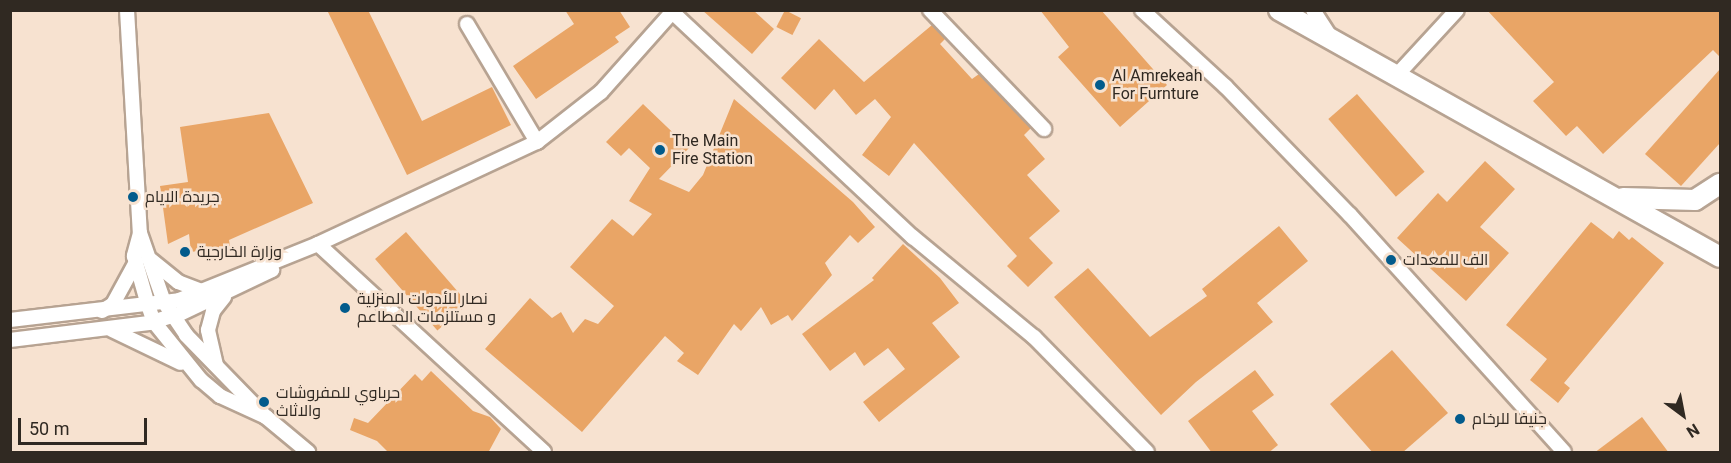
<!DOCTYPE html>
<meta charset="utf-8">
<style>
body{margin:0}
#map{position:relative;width:1731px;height:463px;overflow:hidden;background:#f7e2d0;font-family:Roboto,Cairo,sans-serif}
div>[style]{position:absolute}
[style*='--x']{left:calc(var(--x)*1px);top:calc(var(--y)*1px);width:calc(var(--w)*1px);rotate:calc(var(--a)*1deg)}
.building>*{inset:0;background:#e9a566;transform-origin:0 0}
.roads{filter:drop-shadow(2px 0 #b7a392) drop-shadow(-2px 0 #b7a392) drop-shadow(0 2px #b7a392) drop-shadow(0 -2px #b7a392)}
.street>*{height:14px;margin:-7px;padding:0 7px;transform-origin:7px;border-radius:7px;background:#fff}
.secondary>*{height:20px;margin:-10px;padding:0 10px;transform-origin:10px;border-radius:10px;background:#fff}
.dots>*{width:16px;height:16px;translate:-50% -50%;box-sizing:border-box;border:3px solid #f7e2d0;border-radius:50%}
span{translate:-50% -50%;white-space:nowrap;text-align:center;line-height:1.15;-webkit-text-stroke:5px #f7e2d0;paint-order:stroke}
.poi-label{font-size:16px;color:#302922}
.left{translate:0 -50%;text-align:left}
.frame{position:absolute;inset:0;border:12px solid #302922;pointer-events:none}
.north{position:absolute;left:1653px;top:385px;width:60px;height:60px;-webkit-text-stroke:4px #f7e2d0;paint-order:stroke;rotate:148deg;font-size:16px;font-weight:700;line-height:24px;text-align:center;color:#302922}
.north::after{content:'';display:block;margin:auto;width:21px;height:27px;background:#302922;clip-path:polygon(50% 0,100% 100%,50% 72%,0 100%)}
.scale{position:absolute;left:18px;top:418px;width:129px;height:27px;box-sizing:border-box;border:3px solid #302922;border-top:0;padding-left:8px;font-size:18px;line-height:21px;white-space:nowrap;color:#302922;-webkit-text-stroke:4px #f7e2d0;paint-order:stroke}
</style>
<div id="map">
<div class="building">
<div style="clip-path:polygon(327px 10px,368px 10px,422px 121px,492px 87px,511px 125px,407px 175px)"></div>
<div style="clip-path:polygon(565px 10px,619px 10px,630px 27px,615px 37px,619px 42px,536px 99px,513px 66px,574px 24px)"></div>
<div style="clip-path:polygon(702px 10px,753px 10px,774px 29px,752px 54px)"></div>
<div style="left:785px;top:10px;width:18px;height:19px;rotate:27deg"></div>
<div style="clip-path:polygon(1040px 10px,1101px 10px,1167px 85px,1120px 127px,1058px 57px,1069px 47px)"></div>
<div style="clip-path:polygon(1487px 10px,1720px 10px,1720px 57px,1713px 50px,1603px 154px,1577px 126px,1566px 136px,1533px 101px,1554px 82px)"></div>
<div style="clip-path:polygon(932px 25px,945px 39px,940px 44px,972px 79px,979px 74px,1031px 128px,1024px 135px,1045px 159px,1027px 175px,1060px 211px,1029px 238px,1053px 263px,1028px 287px,1007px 266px,1017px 256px,914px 143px,889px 176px,862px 155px,891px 117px,875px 99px,856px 115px,834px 89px,815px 110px,781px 78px,819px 39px,864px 82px)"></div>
<div style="clip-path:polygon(1720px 69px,1720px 143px,1681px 186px,1645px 154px)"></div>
<div style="left:1357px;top:94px;width:103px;height:38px;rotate:49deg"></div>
<div style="clip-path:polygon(734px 99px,853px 202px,875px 227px,858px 243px,850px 235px,825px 263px,832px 275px,792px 321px,788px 315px,771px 325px,761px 307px,741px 331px,734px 324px,698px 375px,677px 361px,684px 353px,665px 336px,582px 432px,485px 349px,530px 298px,552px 318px,561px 312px,573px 333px,585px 319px,598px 324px,614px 306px,570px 267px,612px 219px,633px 236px,652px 214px,629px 201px,650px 168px,629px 148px,621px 156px,606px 142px,643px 104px,689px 148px,659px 179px,689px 192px,703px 175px)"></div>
<div style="clip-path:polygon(269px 113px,313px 203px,229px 240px,230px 246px,191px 252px,189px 234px,168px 244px,160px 186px,188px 182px,180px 127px)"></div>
<div style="clip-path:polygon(1485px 161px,1515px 189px,1480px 227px,1509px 253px,1466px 301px,1397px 238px,1438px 193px,1447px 202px)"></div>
<div style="clip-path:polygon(1591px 222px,1613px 239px,1619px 231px,1629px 240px,1632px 237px,1664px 263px,1564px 383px,1570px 388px,1558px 403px,1530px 380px,1547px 359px,1506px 325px)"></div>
<div style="clip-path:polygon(1279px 226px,1308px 261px,1257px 303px,1273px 322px,1196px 382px,1161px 415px,1054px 297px,1088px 268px,1150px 337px,1207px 296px,1202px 289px)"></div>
<div style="left:406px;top:232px;width:95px;height:41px;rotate:49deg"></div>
<div style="clip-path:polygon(903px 244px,940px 278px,959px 303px,932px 323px,960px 357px,879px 422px,863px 402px,905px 369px,888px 348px,864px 366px,855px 352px,830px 371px,802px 334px,874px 280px,872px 278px)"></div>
<div style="clip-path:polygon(1392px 350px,1448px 413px,1402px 453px,1373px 453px,1330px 404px)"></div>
<div style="clip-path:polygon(1255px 370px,1274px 395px,1252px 411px,1278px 445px,1268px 453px,1212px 453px,1188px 421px)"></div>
<div style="clip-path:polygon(431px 371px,473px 411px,490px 417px,501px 429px,488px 453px,389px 453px,377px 441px,350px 430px,354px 418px,368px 423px,415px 374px,422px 381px)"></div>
<div style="clip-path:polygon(1642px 417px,1669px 453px,1594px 453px)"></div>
</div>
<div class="roads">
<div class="street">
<div style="--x:127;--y:10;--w:223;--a:86.7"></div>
<div style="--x:140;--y:233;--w:24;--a:105"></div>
<div style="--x:134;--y:256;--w:51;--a:74.1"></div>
<div style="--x:148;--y:305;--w:18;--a:71"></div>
<div style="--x:154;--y:322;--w:75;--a:51"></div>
<div style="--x:201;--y:380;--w:25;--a:40"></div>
<div style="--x:220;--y:396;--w:51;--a:24.5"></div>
<div style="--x:670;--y:10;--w:333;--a:43.1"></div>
<div style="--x:913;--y:237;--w:157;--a:39.6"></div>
<div style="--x:1034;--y:337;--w:161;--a:45.5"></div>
<div style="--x:930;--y:10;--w:165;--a:46.2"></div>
<div style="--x:1142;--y:10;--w:113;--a:42.5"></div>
<div style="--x:1225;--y:86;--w:180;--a:45.9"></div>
<div style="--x:1350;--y:215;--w:319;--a:47.9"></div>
<div style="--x:1313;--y:10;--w:31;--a:57"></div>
<div style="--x:467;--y:24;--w:137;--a:59.3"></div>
<div style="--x:1397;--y:75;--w:88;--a:-47.3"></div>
<div style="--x:140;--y:233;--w:73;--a:70.8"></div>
<div style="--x:164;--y:302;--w:40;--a:56"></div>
<div style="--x:186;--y:335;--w:115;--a:45.7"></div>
<div style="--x:266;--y:417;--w:55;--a:39.8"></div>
<div style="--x:318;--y:244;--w:307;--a:42.6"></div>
<div style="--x:151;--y:260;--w:35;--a:39"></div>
<div style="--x:178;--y:282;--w:26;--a:21"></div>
<div style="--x:102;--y:311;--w:13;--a:-32"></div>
<div style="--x:113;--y:304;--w:48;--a:-61.3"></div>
<div style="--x:10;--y:320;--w:170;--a:-6.7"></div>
<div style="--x:179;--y:300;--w:150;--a:-21.9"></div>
<div style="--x:318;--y:244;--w:242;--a:-25"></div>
<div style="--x:537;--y:142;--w:81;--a:-38"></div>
<div style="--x:601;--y:92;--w:110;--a:-48.3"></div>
<div style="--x:112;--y:330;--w:76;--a:25.6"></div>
<div style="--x:10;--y:340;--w:140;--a:-7"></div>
<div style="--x:149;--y:323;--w:34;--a:-17"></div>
<div style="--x:182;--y:313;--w:100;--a:-25.5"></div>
<div style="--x:216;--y:365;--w:36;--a:-103"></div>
<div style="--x:208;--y:330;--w:20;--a:-75"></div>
<div style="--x:213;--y:311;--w:18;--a:-52"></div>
</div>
<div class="secondary">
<div style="--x:1279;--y:10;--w:505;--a:29.25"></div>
<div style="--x:1623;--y:198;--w:72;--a:1.6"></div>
<div style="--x:1695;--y:200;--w:30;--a:-33"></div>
</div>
</div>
<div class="dots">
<div style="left:1100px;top:85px;background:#025b8c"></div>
<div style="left:660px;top:150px;background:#025b8c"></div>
<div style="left:133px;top:197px;background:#025b8c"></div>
<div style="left:185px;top:252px;background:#025b8c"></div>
<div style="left:1391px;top:260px;background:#025b8c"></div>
<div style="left:345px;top:308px;background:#025b8c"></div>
<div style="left:264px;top:402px;background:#025b8c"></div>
<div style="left:1460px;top:419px;background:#025b8c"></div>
</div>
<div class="poi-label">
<span class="left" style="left:1112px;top:85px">Al Amrekeah<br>For Furnture</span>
<span class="left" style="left:672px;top:150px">The Main<br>Fire Station</span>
<span class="left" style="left:145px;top:197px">جريدة الايام</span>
<span class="left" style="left:197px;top:252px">وزارة الخارجية</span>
<span class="left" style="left:1403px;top:260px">الف للمعدات</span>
<span class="left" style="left:357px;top:308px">نصار للأدوات المنزلية<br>و مستلزمات المطاعم</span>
<span class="left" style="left:276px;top:402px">حرباوي للمفروشات<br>والاثاث</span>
<span class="left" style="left:1472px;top:419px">جنيفا للرخام</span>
</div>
<div class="frame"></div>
<div class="north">N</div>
<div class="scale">50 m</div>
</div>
